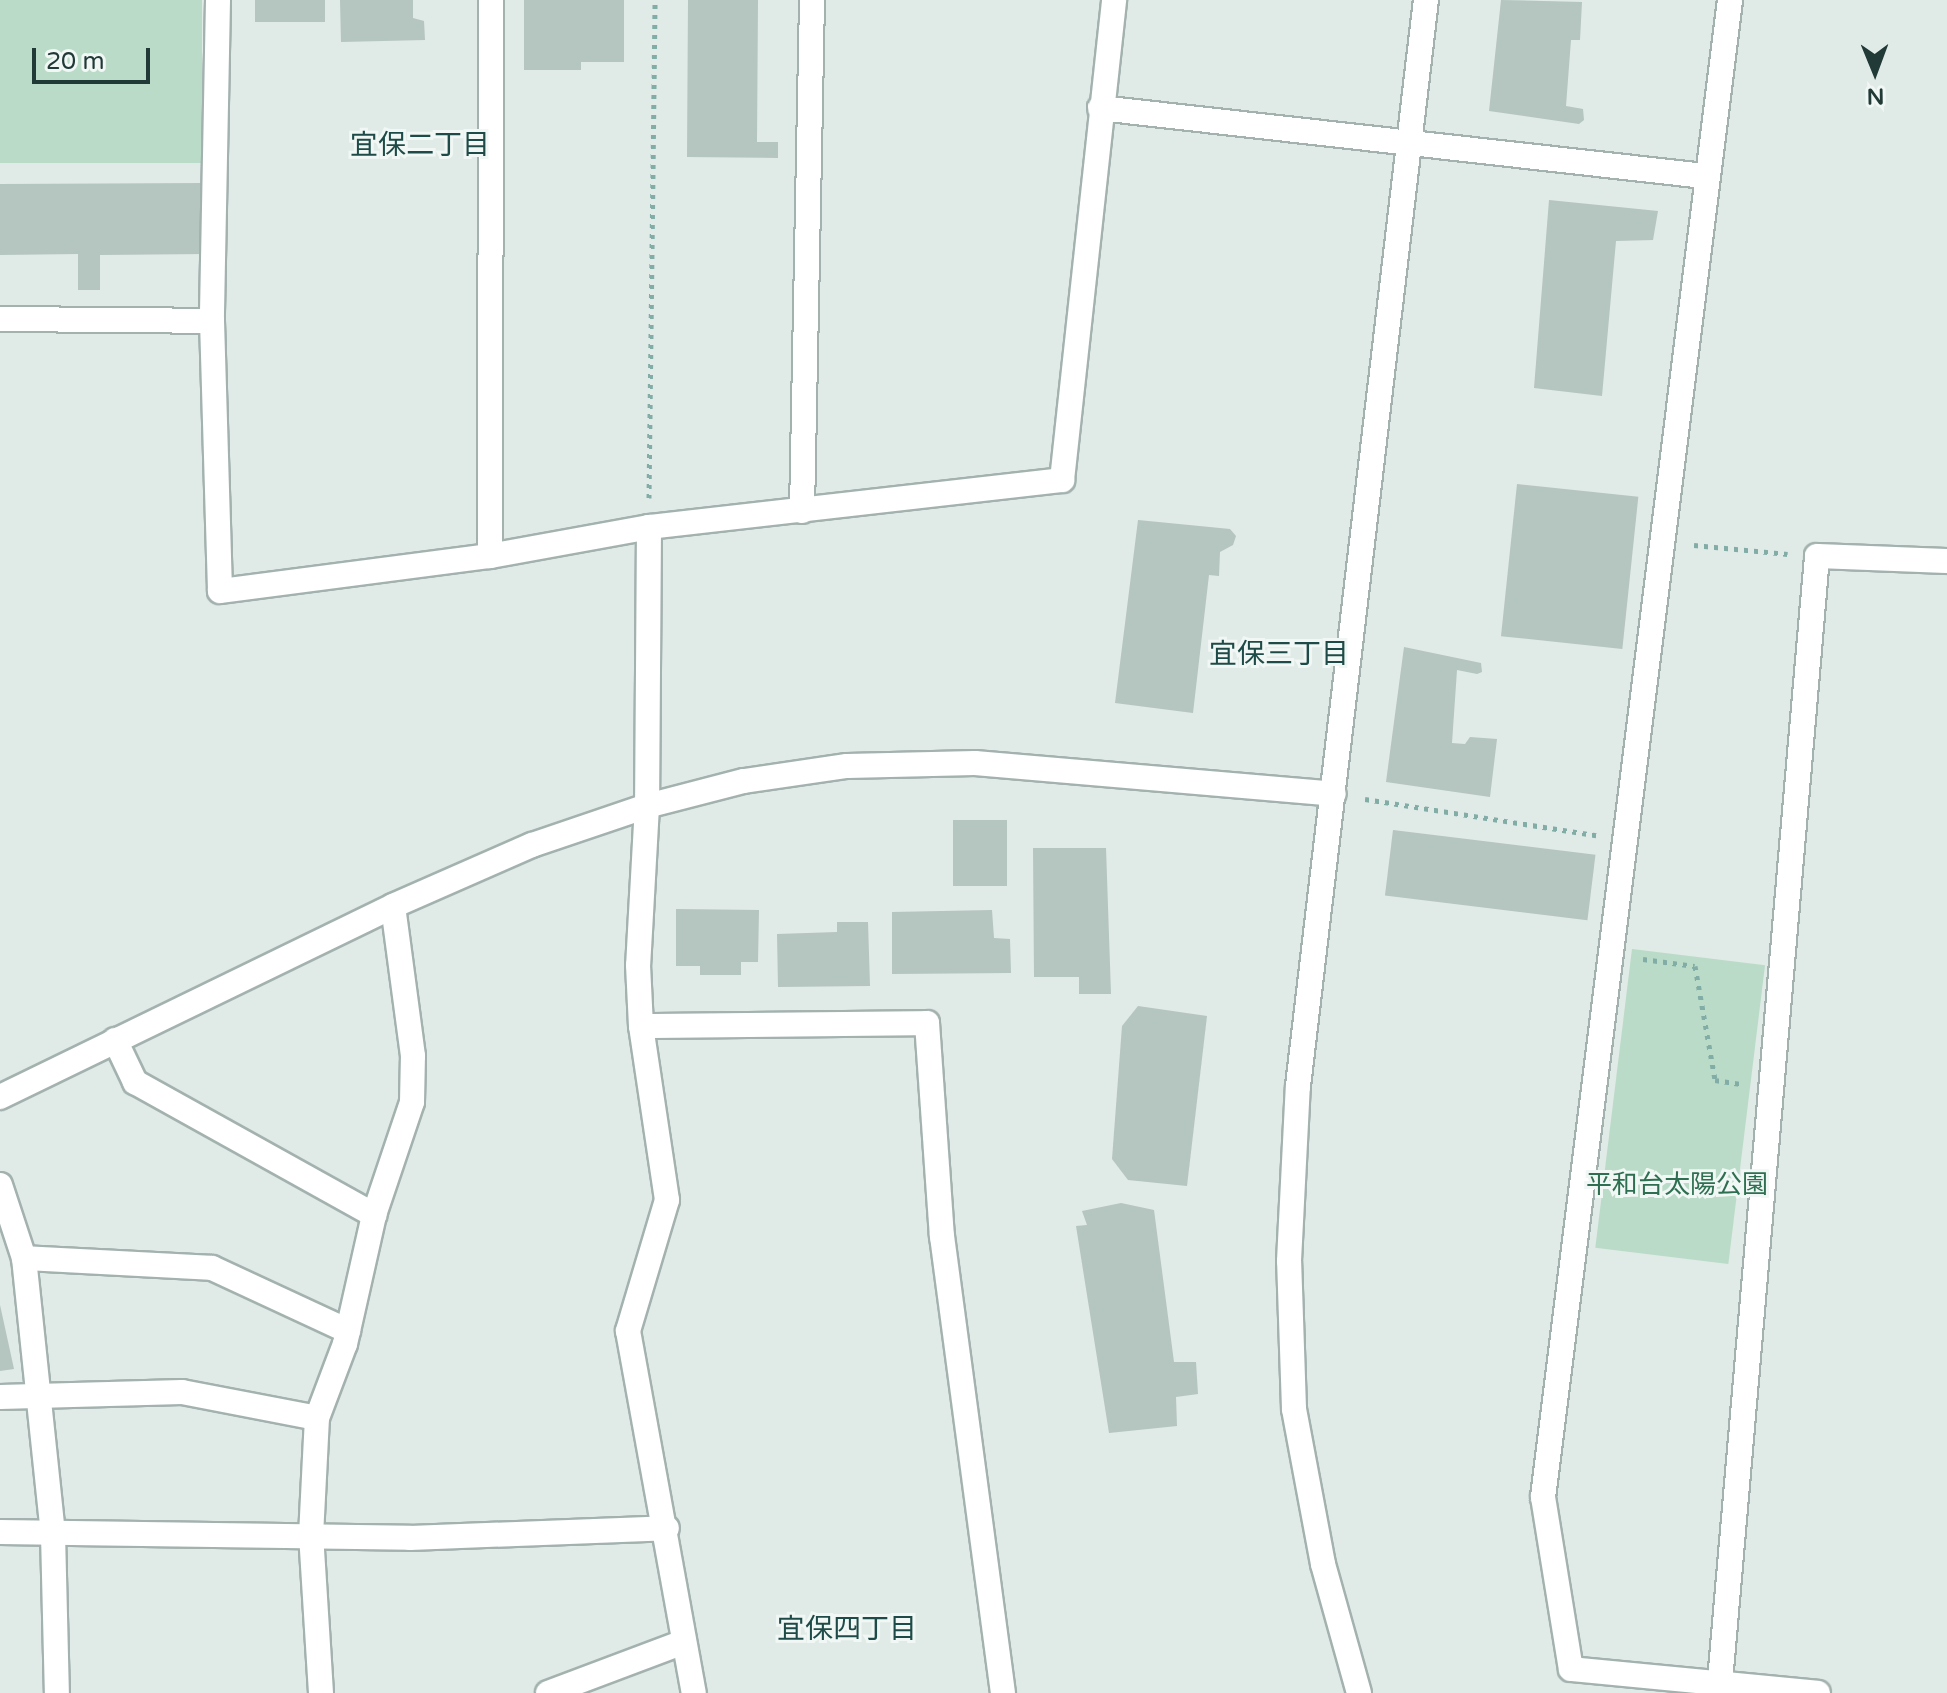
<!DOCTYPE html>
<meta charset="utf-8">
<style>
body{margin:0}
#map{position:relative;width:1947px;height:1693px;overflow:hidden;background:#e0eae7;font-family:"Varela Round","Noto Sans JP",sans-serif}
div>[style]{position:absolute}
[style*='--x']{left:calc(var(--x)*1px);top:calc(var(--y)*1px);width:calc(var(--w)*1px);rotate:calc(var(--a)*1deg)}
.green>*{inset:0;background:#b9dbc7;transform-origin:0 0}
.building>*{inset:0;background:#b5c5c0;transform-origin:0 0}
.path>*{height:5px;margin-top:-2.5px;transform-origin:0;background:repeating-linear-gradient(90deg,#81ada6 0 4px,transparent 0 10px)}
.roads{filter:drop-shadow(2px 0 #a3b2af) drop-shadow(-2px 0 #a3b2af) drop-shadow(0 2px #a3b2af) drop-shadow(0 -2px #a3b2af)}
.street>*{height:24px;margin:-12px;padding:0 12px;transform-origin:12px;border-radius:12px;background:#fff}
.secondary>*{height:24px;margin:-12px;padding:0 12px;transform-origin:12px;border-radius:12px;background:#fff}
span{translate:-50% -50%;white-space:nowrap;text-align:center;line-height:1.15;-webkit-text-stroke:6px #f0f7f4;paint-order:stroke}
.park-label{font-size:26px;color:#2d6f50}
.neighbourhood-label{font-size:28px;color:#1e4b47}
.north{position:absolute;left:1835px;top:32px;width:80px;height:80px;-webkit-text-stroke:6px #f0f7f4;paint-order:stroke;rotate:179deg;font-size:22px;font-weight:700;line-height:32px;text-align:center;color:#213a37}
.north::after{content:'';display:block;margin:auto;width:28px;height:36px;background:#213a37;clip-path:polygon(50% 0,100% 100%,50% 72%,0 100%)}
.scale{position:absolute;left:32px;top:48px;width:118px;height:36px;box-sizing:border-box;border:4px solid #213a37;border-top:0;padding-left:10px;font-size:24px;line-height:28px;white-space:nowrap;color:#213a37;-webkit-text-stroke:6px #f0f7f4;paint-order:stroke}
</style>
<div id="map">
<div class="green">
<div style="left:0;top:0;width:202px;height:163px"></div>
<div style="left:1632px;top:949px;width:134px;height:301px;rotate:7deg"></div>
</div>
<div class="building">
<div style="left:255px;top:0;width:70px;height:22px"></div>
<div style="clip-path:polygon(340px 0,413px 0,413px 18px,424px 21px,425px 40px,341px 42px)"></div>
<div style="clip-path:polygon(524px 0,624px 0,624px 62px,581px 62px,581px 70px,524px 70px)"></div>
<div style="clip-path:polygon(688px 0,758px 0,757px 142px,778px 142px,778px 158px,687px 157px)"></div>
<div style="clip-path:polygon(1501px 0,1582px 2px,1580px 40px,1571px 40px,1566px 106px,1583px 109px,1584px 120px,1579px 124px,1489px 111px)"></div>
<div style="clip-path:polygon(205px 183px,205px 254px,100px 255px,100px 290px,78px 290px,78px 254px,0 255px,0 184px)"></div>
<div style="clip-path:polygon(1549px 200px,1658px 211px,1653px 240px,1616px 241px,1602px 396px,1534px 388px)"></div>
<div style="left:1517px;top:484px;width:122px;height:153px;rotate:6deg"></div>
<div style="clip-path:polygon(1138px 520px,1230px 529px,1236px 536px,1233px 545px,1220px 552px,1219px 576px,1209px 575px,1193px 713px,1115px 703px)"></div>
<div style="clip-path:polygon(1404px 647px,1481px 663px,1482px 672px,1477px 674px,1457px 670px,1452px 743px,1465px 744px,1470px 737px,1497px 739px,1490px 797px,1386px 782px)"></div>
<div style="left:953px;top:820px;width:54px;height:66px"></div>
<div style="left:1393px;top:830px;width:204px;height:66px;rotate:7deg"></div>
<div style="clip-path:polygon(1033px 848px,1106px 848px,1111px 994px,1079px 994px,1079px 977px,1034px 977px)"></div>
<div style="clip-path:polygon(676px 909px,759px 910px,758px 962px,741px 962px,741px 975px,700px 975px,700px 966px,676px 966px)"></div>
<div style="clip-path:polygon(992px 910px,994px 938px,1010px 939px,1011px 973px,892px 974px,892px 912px)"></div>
<div style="clip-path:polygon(837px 922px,868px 922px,870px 986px,778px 987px,777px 934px,837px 932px)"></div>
<div style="clip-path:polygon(1138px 1006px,1207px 1016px,1187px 1186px,1128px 1180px,1112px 1159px,1122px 1026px)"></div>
<div style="clip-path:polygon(1121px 1203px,1154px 1210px,1174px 1362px,1196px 1362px,1198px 1394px,1176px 1397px,1177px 1426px,1109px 1433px,1076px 1226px,1087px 1225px,1082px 1211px)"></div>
<div style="clip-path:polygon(0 1305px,14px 1369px,0 1371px)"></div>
</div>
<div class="path">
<div style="--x:649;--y:498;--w:498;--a:-89.3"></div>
<div style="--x:1694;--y:545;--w:94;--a:5.5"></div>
<div style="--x:1365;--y:799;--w:234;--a:8.9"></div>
<div style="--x:1643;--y:959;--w:52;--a:7.7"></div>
<div style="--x:1695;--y:966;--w:116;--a:80"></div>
<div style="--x:1715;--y:1080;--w:26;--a:9"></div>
</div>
<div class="roads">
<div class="street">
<div style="--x:218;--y:0;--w:321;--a:91.1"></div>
<div style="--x:212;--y:321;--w:270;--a:88.3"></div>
<div style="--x:220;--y:591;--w:272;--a:-7.4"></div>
<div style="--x:490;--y:556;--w:162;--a:-10.3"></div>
<div style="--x:649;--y:527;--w:416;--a:-6.5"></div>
<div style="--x:1062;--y:480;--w:483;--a:-83.8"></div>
<div style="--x:1730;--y:0;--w:1509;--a:97.12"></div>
<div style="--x:1543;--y:1497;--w:174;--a:80.8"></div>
<div style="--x:1571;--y:1669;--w:248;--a:5.5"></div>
<div style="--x:1100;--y:108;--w:608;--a:6.42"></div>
<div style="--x:0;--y:319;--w:212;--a:0.5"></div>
<div style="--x:802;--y:511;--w:511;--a:-88.88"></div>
<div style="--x:649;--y:527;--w:279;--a:90.4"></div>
<div style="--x:647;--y:806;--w:159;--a:93.2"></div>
<div style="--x:638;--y:965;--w:61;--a:87.2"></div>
<div style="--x:641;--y:1026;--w:176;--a:81.5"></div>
<div style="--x:667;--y:1200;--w:137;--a:106.6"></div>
<div style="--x:628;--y:1331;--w:368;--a:79.7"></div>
<div style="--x:490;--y:556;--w:556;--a:-89.9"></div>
<div style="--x:641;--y:1026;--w:286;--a:-0.6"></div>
<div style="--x:927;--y:1023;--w:214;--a:86"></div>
<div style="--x:942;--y:1236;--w:461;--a:82.4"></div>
<div style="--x:115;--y:1040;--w:47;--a:64.5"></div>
<div style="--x:135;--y:1082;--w:274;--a:29.1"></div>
<div style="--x:0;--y:1185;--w:77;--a:71.8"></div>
<div style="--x:24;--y:1258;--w:278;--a:84"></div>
<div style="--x:53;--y:1534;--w:159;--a:88.6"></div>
<div style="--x:24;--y:1258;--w:188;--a:3"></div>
<div style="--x:212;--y:1268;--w:150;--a:24.9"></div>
<div style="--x:0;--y:1397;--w:182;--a:-1.6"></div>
<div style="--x:182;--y:1392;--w:137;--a:10.9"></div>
<div style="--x:0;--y:1532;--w:410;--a:0.8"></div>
<div style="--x:410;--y:1538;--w:257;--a:-2.2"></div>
<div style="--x:321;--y:1693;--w:157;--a:-93.6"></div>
<div style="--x:311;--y:1536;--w:118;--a:-87.1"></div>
<div style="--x:317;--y:1418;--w:79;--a:-69.3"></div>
<div style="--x:345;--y:1344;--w:132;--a:-77.3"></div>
<div style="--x:374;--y:1215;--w:119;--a:-71.4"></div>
<div style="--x:412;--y:1102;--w:46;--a:-88.8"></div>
<div style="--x:413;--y:1056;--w:151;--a:-97.6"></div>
<div style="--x:548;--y:1693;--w:145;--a:-20.6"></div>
<div style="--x:1719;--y:1693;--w:1141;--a:-85.07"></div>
<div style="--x:1817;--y:556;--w:130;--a:2.2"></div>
</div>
<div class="secondary">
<div style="--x:0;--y:1097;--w:437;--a:-25.9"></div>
<div style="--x:393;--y:906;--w:152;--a:-23.7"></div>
<div style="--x:532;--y:845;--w:121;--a:-18.7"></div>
<div style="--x:647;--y:806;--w:100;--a:-14.5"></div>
<div style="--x:744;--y:781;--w:104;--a:-8.3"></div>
<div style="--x:847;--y:766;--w:128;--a:-1.3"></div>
<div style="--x:975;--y:763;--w:360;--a:4.9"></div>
<div style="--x:1359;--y:1693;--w:134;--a:-105.6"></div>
<div style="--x:1323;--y:1564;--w:158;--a:-100.6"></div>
<div style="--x:1294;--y:1409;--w:148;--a:-91.9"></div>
<div style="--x:1289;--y:1261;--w:175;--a:-87.1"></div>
<div style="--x:1298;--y:1086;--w:1094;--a:-83.28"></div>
</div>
</div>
<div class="park-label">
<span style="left:1677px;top:1185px">平和台太陽公園</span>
</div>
<div class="neighbourhood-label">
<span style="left:420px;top:145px">宜保二丁目</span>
<span style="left:1279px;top:654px">宜保三丁目</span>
<span style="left:847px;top:1629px">宜保四丁目</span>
</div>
<div class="north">N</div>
<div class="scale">20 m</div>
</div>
